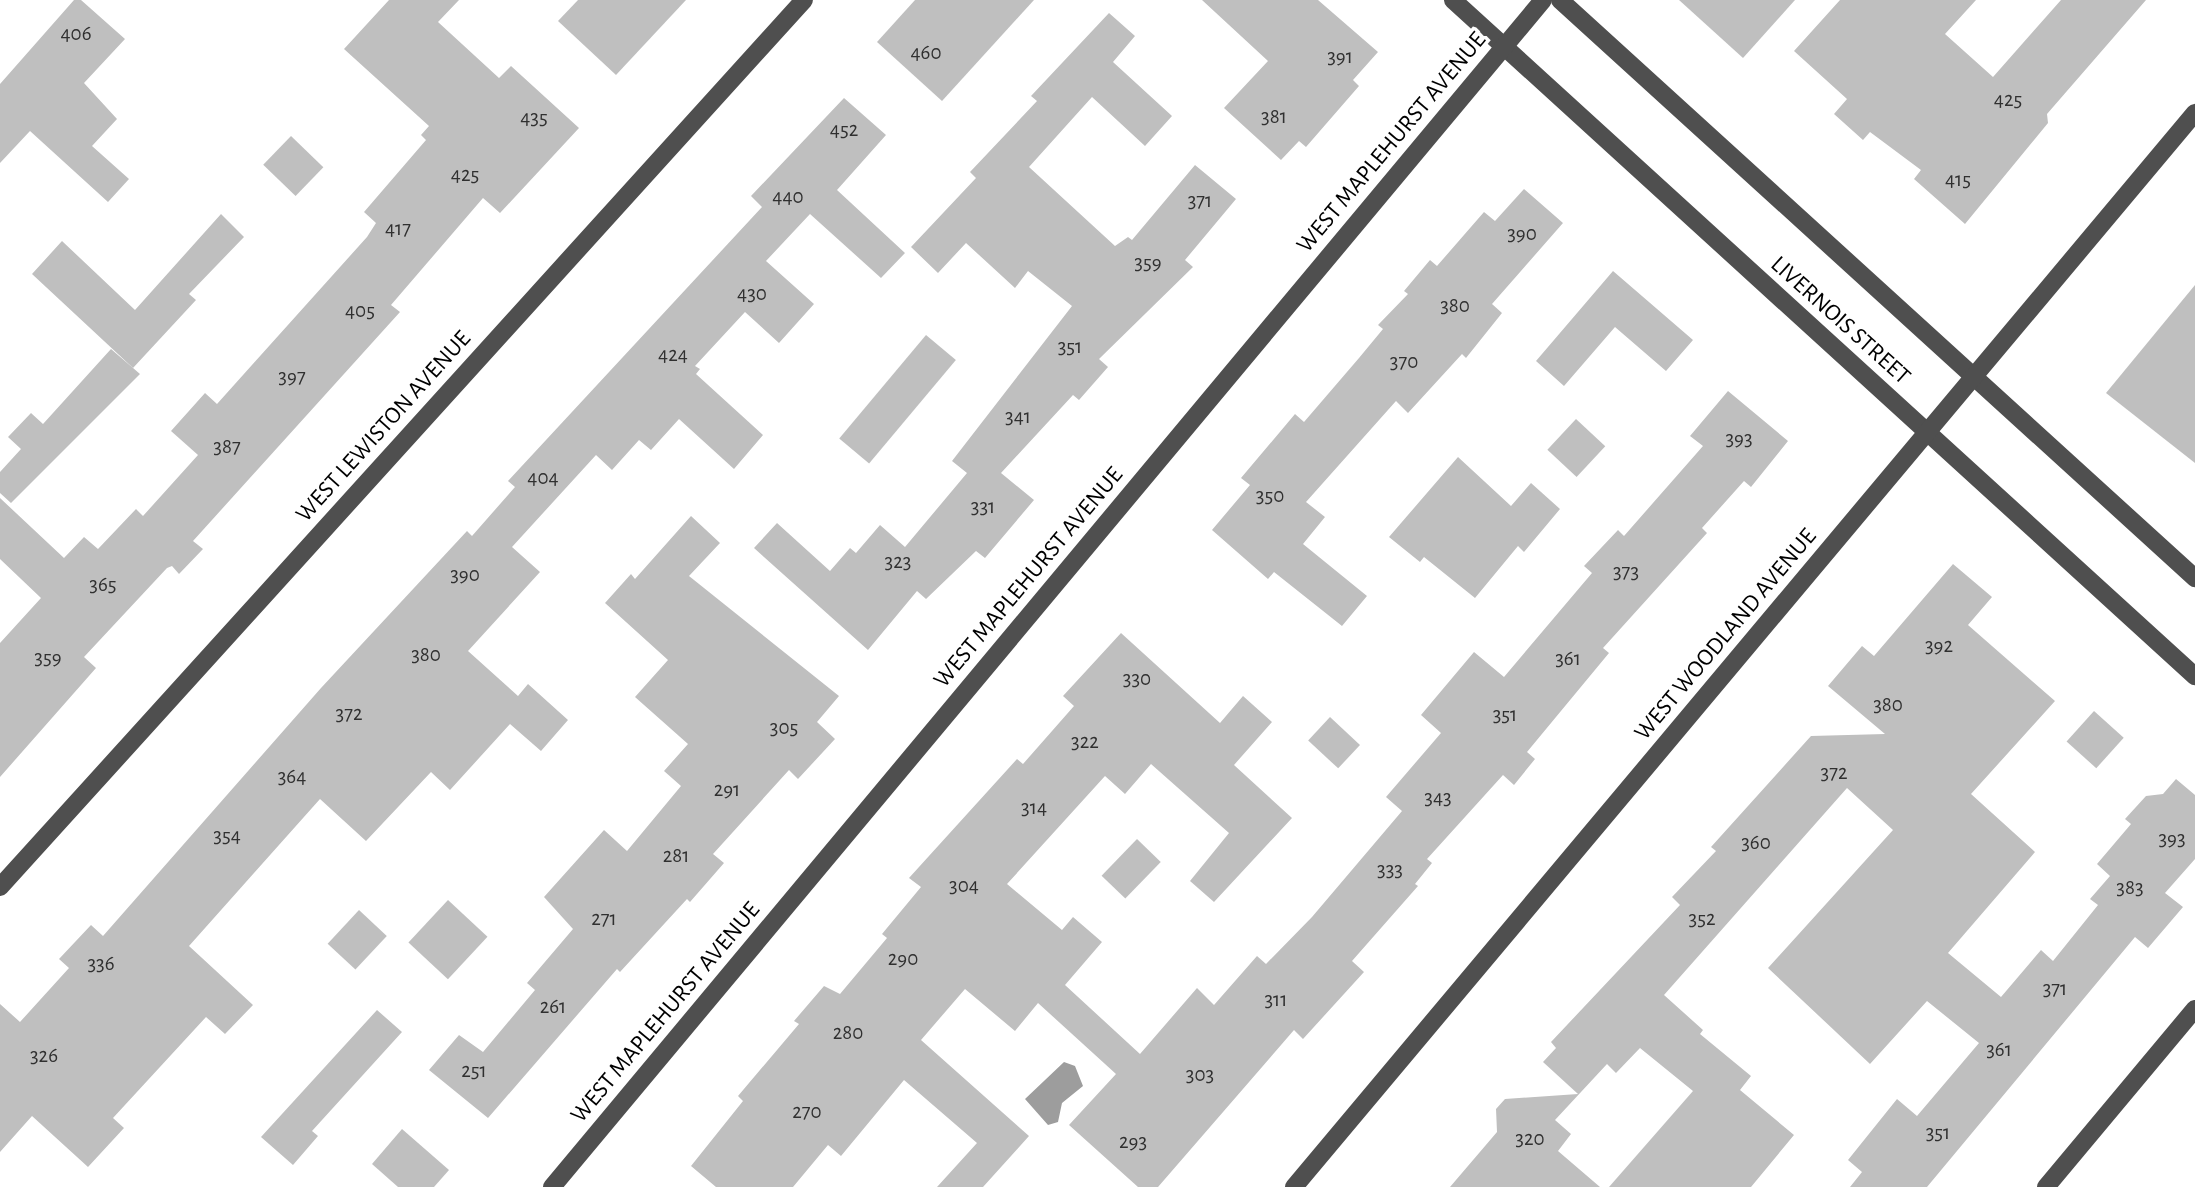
<!DOCTYPE html>
<style>
body{margin:0}
#map{position:relative;width:2195px;height:1187px;overflow:hidden;background:#fff;font-family:"Alegreya Sans",sans-serif}
div>[style]{position:absolute}
[style*='--x']{left:calc(var(--x)*1px);top:calc(var(--y)*1px);width:calc(var(--w)*1px);rotate:calc(var(--a)*1deg)}
.water>*{inset:0;background:#9d9d9d}
.building>*{inset:0;background:#bfbfbf;transform-origin:0 0}
.minor>*{height:18px;margin:-9px;padding:0 9px;transform-origin:9px;border-radius:9px;background:#4f4f4f}
span{translate:-50% -50%;white-space:nowrap;text-align:center;line-height:1.15;-webkit-text-stroke:7px #fff;paint-order:stroke}
.number-label{font-size:21px;color:#303030}
.number-label span{-webkit-text-stroke-width:0}
.street-label{font-size:24px;color:#000}
</style>
<div id="map">
<div class="water">
<div style="clip-path:polygon(1064px 1062px,1075px 1066px,1083px 1086px,1062px 1103px,1058px 1122px,1048px 1125px,1025px 1099px)"></div>
</div>
<div class="building">
<div style="clip-path:polygon(74px 0,81px 0,125px 39px,84px 83px,117px 119px,92px 146px,129px 179px,108px 202px,30px 131px,0 163px,0 84px)"></div>
<div style="clip-path:polygon(389px 0,459px 0,438px 22px,499px 78px,511px 66px,579px 128px,500px 213px,483px 198px,391px 305px,400px 312px,193px 541px,203px 549px,179px 574px,172px 566px,167px 568px,84px 657px,96px 668px,0 777px,0 643px,41px 598px,0 559px,0 498px,64px 558px,84px 537px,98px 549px,136px 509px,143px 516px,198px 455px,171px 431px,205px 393px,217px 404px,367px 237px,376px 223px,364px 212px,426px 140px,421px 135px,429px 126px,344px 49px)"></div>
<div style="clip-path:polygon(578px 0,686px 0,616px 75px,558px 21px)"></div>
<div style="clip-path:polygon(915px 0,1034px 0,942px 101px,877px 42px)"></div>
<div style="clip-path:polygon(1202px 0,1318px 0,1378px 52px,1353px 80px,1359px 86px,1306px 147px,1299px 141px,1281px 160px,1224px 108px,1268px 61px)"></div>
<div style="clip-path:polygon(1679px 0,1795px 0,1743px 58px)"></div>
<div style="clip-path:polygon(1840px 0,1976px 0,1945px 34px,1993px 77px,2061px 0,2146px 0,2047px 114px,2048px 123px,1965px 224px,1914px 179px,1921px 170px,1870px 132px,1863px 140px,1834px 114px,1847px 99px,1794px 51px)"></div>
<div style="clip-path:polygon(1109px 13px,1135px 36px,1113px 62px,1172px 116px,1145px 146px,1092px 97px,1029px 167px,1115px 246px,1128px 237px,1132px 240px,1195px 165px,1236px 199px,1185px 260px,1193px 267px,1099px 359px,1108px 367px,1079px 400px,1073px 395px,1001px 473px,1034px 500px,985px 558px,976px 551px,926px 599px,917px 591px,868px 650px,754px 548px,777px 523px,830px 571px,850px 548px,856px 553px,880px 525px,905px 547px,967px 473px,952px 461px,1072px 306px,1028px 271px,1015px 288px,966px 243px,938px 273px,911px 247px,976px 178px,970px 172px,1037px 101px,1031px 96px)"></div>
<div style="clip-path:polygon(844px 98px,886px 135px,837px 190px,905px 253px,881px 278px,810px 214px,766px 261px,814px 304px,779px 343px,745px 312px,695px 366px,700px 369px,696px 374px,763px 435px,734px 469px,679px 419px,651px 450px,639px 440px,612px 470px,596px 455px,512px 547px,540px 572px,468px 651px,518px 696px,528px 684px,568px 720px,541px 751px,510px 724px,450px 790px,431px 772px,366px 841px,320px 799px,189px 946px,253px 1005px,225px 1034px,206px 1017px,113px 1118px,124px 1128px,88px 1167px,32px 1116px,0 1152px,0 1004px,20px 1022px,69px 968px,59px 959px,91px 925px,103px 936px,321px 688px,467px 531px,472px 536px,515px 487px,508px 481px,762px 207px,751px 196px)"></div>
<div style="left:291px;top:136px;width:45px;height:40px;rotate:44deg"></div>
<div style="clip-path:polygon(1524px 189px,1563px 223px,1492px 304px,1502px 313px,1466px 358px,1462px 354px,1408px 413px,1396px 401px,1306px 502px,1325px 517px,1303px 544px,1367px 596px,1342px 626px,1274px 572px,1268px 579px,1212px 530px,1250px 485px,1241px 478px,1295px 414px,1304px 422px,1359px 358px,1383px 329px,1378px 325px,1408px 294px,1404px 291px,1430px 260px,1437px 266px,1484px 212px,1495px 221px)"></div>
<div style="clip-path:polygon(221px 214px,244px 237px,189px 294px,196px 300px,133px 368px,32px 274px,62px 241px,135px 310px)"></div>
<div style="clip-path:polygon(1613px 271px,1693px 340px,1666px 371px,1615px 327px,1564px 386px,1536px 361px)"></div>
<div style="clip-path:polygon(2195px 285px,2195px 463px,2106px 393px)"></div>
<div style="left:926px;top:335px;width:39px;height:135px;rotate:40deg"></div>
<div style="clip-path:polygon(111px 349px,140px 374px,11px 503px,0 493px,0 472px,21px 449px,8px 437px,31px 413px,43px 424px)"></div>
<div style="clip-path:polygon(1728px 391px,1788px 441px,1751px 487px,1744px 481px,1702px 528px,1707px 533px,1603px 648px,1609px 653px,1527px 752px,1535px 759px,1514px 785px,1503px 775px,1427px 859px,1432px 863px,1415px 884px,1418px 886px,1352px 961px,1364px 972px,1303px 1039px,1294px 1030px,1158px 1187px,1138px 1187px,1069px 1125px,1116px 1074px,1038px 1003px,1015px 1031px,965px 989px,921px 1040px,1029px 1136px,983px 1187px,937px 1187px,977px 1143px,904px 1080px,841px 1156px,828px 1145px,793px 1187px,716px 1187px,691px 1166px,743px 1101px,738px 1096px,799px 1024px,794px 1021px,824px 986px,840px 994px,887px 938px,882px 934px,921px 887px,909px 878px,1017px 759px,1023px 764px,1074px 706px,1063px 696px,1121px 633px,1220px 723px,1243px 696px,1272px 722px,1234px 765px,1292px 818px,1214px 902px,1190px 881px,1229px 833px,1151px 764px,1125px 794px,1105px 776px,1007px 884px,1062px 930px,1073px 917px,1102px 942px,1065px 985px,1140px 1054px,1197px 988px,1214px 1005px,1257px 956px,1266px 964px,1312px 917px,1402px 811px,1386px 797px,1441px 733px,1421px 715px,1474px 652px,1504px 677px,1592px 573px,1584px 566px,1618px 530px,1624px 536px,1703px 446px,1690px 436px)"></div>
<div style="left:1576px;top:419px;width:40px;height:42px;rotate:43deg"></div>
<div style="clip-path:polygon(1458px 457px,1511px 506px,1531px 483px,1560px 509px,1524px 552px,1518px 546px,1475px 598px,1424px 557px,1420px 562px,1389px 537px)"></div>
<div style="clip-path:polygon(691px 516px,720px 543px,689px 576px,839px 696px,817px 722px,835px 739px,798px 779px,789px 770px,713px 854px,724px 863px,690px 902px,687px 899px,620px 972px,617px 969px,488px 1118px,429px 1070px,459px 1035px,483px 1052px,535px 990px,527px 983px,573px 929px,544px 897px,604px 830px,627px 851px,681px 786px,664px 771px,688px 744px,635px 697px,668px 660px,605px 603px,631px 574px,635px 579px)"></div>
<div style="clip-path:polygon(1953px 564px,1992px 597px,1968px 625px,2055px 701px,1971px 794px,2035px 852px,1948px 953px,2001px 997px,2041px 950px,2053px 961px,2098px 905px,2090px 899px,2110px 876px,2097px 864px,2131px 824px,2125px 819px,2146px 796px,2163px 794px,2176px 779px,2195px 795px,2195px 859px,2165px 893px,2183px 907px,2148px 948px,2135px 937px,1927px 1187px,1850px 1187px,1862px 1172px,1848px 1160px,1897px 1099px,1917px 1116px,1979px 1043px,1927px 1001px,1870px 1064px,1768px 968px,1893px 830px,1847px 788px,1664px 995px,1703px 1030px,1700px 1034px,1751px 1076px,1740px 1090px,1794px 1135px,1751px 1187px,1609px 1187px,1693px 1091px,1640px 1048px,1616px 1073px,1607px 1064px,1555px 1120px,1571px 1134px,1558px 1151px,1600px 1187px,1450px 1187px,1497px 1132px,1496px 1109px,1505px 1099px,1578px 1094px,1543px 1062px,1556px 1048px,1551px 1042px,1680px 905px,1672px 897px,1716px 851px,1711px 847px,1811px 736px,1885px 734px,1828px 686px,1862px 646px,1874px 656px)"></div>
<div style="left:2094px;top:711px;width:40px;height:41px;rotate:42deg"></div>
<div style="left:1330px;top:717px;width:41px;height:32px;rotate:43deg"></div>
<div style="left:1137px;top:839px;width:33px;height:51px;rotate:44deg"></div>
<div style="left:448px;top:900px;width:54px;height:58px;rotate:43deg"></div>
<div style="left:359px;top:910px;width:38px;height:46px;rotate:43deg"></div>
<div style="clip-path:polygon(377px 1010px,402px 1032px,312px 1131px,318px 1136px,293px 1165px,261px 1137px)"></div>
<div style="clip-path:polygon(402px 1129px,449px 1170px,434px 1187px,398px 1187px,372px 1164px)"></div>
</div>
<div class="minor">
<div style="--x:1453;--y:0;--w:1004;--a:42.34"></div>
<div style="--x:1560;--y:0;--w:859;--a:42.31"></div>
<div style="--x:0;--y:887;--w:1197;--a:-47.81"></div>
<div style="--x:552;--y:1187;--w:1546;--a:-50.14"></div>
<div style="--x:1294;--y:1187;--w:1402;--a:-50.01"></div>
<div style="--x:2046;--y:1187;--w:232;--a:-50.1"></div>
</div>
<div class="number-label">
<span style="left:76px;top:34px">406</span>
<span style="left:926px;top:53px">460</span>
<span style="left:1340px;top:57px">391</span>
<span style="left:2008px;top:100px">425</span>
<span style="left:1274px;top:117px">381</span>
<span style="left:534px;top:118px">435</span>
<span style="left:844px;top:130px">452</span>
<span style="left:465px;top:175px">425</span>
<span style="left:1958px;top:180px">415</span>
<span style="left:788px;top:197px">440</span>
<span style="left:1200px;top:201px">371</span>
<span style="left:398px;top:229px">417</span>
<span style="left:1522px;top:234px">390</span>
<span style="left:1148px;top:263px">359</span>
<span style="left:752px;top:294px">430</span>
<span style="left:1455px;top:306px">380</span>
<span style="left:360px;top:311px">405</span>
<span style="left:1070px;top:347px">351</span>
<span style="left:673px;top:355px">424</span>
<span style="left:1404px;top:362px">370</span>
<span style="left:292px;top:377px">397</span>
<span style="left:1018px;top:417px">341</span>
<span style="left:1739px;top:439px">393</span>
<span style="left:227px;top:447px">387</span>
<span style="left:543px;top:478px">404</span>
<span style="left:1270px;top:496px">350</span>
<span style="left:983px;top:507px">331</span>
<span style="left:898px;top:562px">323</span>
<span style="left:1626px;top:572px">373</span>
<span style="left:465px;top:575px">390</span>
<span style="left:103px;top:585px">365</span>
<span style="left:1939px;top:646px">392</span>
<span style="left:426px;top:655px">380</span>
<span style="left:48px;top:658px">359</span>
<span style="left:1568px;top:659px">361</span>
<span style="left:1137px;top:679px">330</span>
<span style="left:1888px;top:705px">380</span>
<span style="left:349px;top:714px">372</span>
<span style="left:1505px;top:715px">351</span>
<span style="left:784px;top:728px">305</span>
<span style="left:1085px;top:742px">322</span>
<span style="left:1834px;top:773px">372</span>
<span style="left:292px;top:777px">364</span>
<span style="left:727px;top:790px">291</span>
<span style="left:1438px;top:798px">343</span>
<span style="left:1034px;top:808px">314</span>
<span style="left:227px;top:836px">354</span>
<span style="left:2172px;top:839px">393</span>
<span style="left:1756px;top:843px">360</span>
<span style="left:676px;top:856px">281</span>
<span style="left:1390px;top:870px">333</span>
<span style="left:964px;top:886px">304</span>
<span style="left:2130px;top:888px">383</span>
<span style="left:604px;top:919px">271</span>
<span style="left:1702px;top:919px">352</span>
<span style="left:903px;top:959px">290</span>
<span style="left:101px;top:964px">336</span>
<span style="left:2055px;top:989px">371</span>
<span style="left:1276px;top:1000px">311</span>
<span style="left:553px;top:1007px">261</span>
<span style="left:848px;top:1033px">280</span>
<span style="left:1999px;top:1050px">361</span>
<span style="left:44px;top:1056px">326</span>
<span style="left:474px;top:1071px">251</span>
<span style="left:1200px;top:1075px">303</span>
<span style="left:807px;top:1112px">270</span>
<span style="left:1938px;top:1133px">351</span>
<span style="left:1530px;top:1139px">320</span>
<span style="left:1133px;top:1142px">293</span>
</div>
<div class="street-label">
<span style="left:1392px;top:143px;rotate:-50deg">WEST MAPLEHURST AVENUE</span>
<span style="left:1840px;top:321px;rotate:42deg">LIVERNOIS STREET</span>
<span style="left:384px;top:427px;rotate:-48deg">WEST LEWISTON AVENUE</span>
<span style="left:1029px;top:578px;rotate:-50deg">WEST MAPLEHURST AVENUE</span>
<span style="left:1726px;top:635px;rotate:-50deg">WEST WOODLAND AVENUE</span>
<span style="left:666px;top:1013px;rotate:-50deg">WEST MAPLEHURST AVENUE</span>
</div>
</div>
